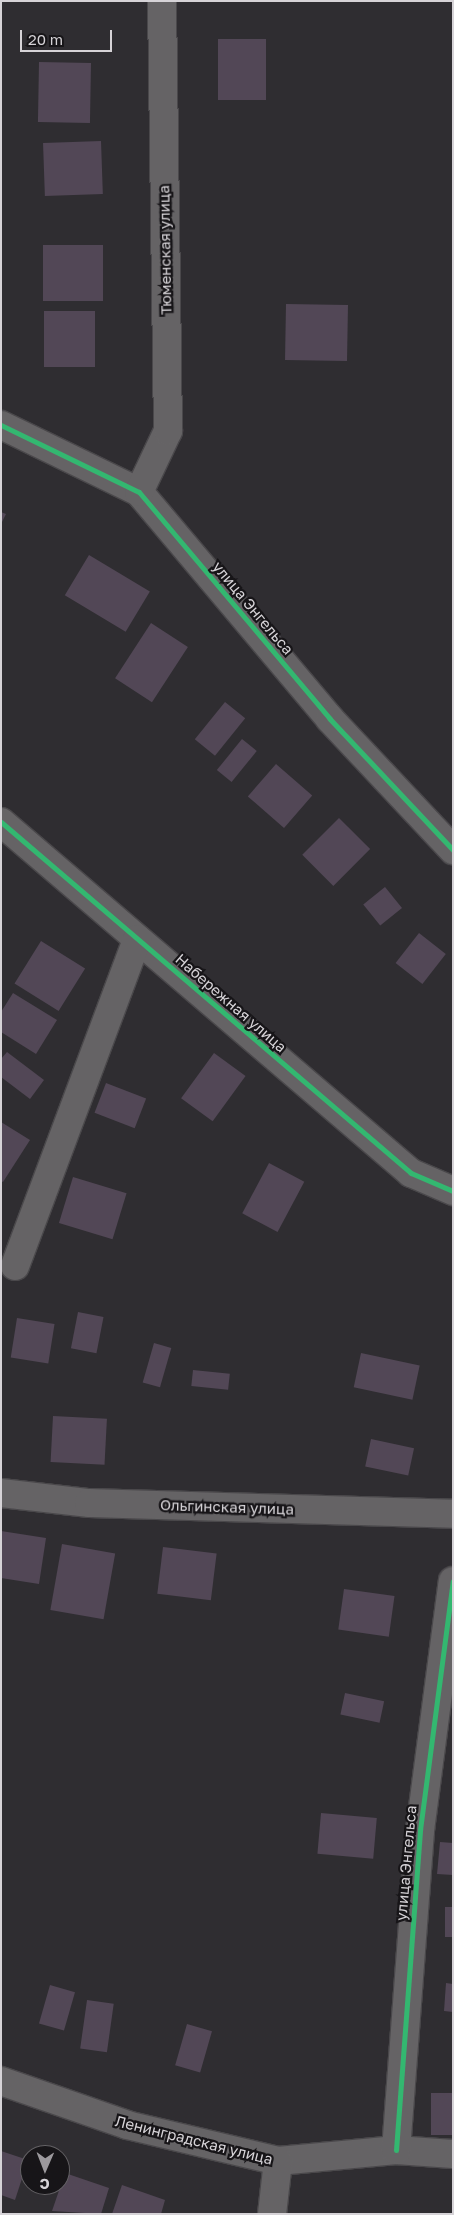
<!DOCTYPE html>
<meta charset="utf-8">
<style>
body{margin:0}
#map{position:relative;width:454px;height:2215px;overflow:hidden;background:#2f2d31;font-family:"Golos Text",sans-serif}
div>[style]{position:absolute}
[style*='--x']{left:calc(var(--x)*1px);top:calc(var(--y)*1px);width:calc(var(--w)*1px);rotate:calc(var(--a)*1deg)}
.building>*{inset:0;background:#524756;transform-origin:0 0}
.roads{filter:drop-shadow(1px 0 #4a484b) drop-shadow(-1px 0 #4a484b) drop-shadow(0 1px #4a484b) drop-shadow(0 -1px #4a484b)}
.street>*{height:28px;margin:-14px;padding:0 14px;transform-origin:14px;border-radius:14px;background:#656365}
.cycleway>*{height:5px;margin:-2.5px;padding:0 2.5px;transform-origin:2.5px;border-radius:2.5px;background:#33b770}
span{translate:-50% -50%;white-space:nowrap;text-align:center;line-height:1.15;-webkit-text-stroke:4.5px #171518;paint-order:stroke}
.street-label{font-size:15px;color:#d6d3d7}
.frame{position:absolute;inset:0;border:2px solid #d6d3d7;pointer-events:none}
.north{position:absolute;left:20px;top:2145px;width:50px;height:50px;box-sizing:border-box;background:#171518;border:1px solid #636164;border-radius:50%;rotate:181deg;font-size:14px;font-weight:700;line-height:20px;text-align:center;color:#d6d3d7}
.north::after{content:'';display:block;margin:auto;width:18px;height:22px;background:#9c999d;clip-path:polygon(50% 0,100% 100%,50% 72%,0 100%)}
.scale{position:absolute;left:20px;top:30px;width:92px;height:22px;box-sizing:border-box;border:2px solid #d6d3d7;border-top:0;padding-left:6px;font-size:15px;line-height:18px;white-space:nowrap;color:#d6d3d7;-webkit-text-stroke:4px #171518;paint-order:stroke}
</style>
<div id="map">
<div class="building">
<div style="left:218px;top:39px;width:48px;height:61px"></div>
<div style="left:39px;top:62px;width:52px;height:60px;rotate:1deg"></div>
<div style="left:101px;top:141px;width:53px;height:58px;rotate:88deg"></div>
<div style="left:43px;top:245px;width:60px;height:56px"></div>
<div style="left:286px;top:304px;width:62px;height:56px;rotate:1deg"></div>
<div style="left:44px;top:311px;width:51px;height:56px"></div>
<div style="clip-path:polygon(1px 512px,6px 514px,1px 524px)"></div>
<div style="left:89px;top:555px;width:71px;height:47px;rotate:31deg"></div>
<div style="left:151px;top:623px;width:44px;height:66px;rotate:33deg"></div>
<div style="left:225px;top:702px;width:26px;height:48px;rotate:39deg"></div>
<div style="left:242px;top:739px;width:19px;height:40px;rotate:39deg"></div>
<div style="left:276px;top:764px;width:48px;height:43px;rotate:41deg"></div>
<div style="left:339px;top:818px;width:44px;height:52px;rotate:45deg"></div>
<div style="left:385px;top:887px;width:27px;height:28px;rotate:51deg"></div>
<div style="left:419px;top:933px;width:34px;height:38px;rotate:38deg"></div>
<div style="left:41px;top:941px;width:52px;height:50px;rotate:32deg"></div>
<div style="clip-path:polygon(13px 993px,57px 1020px,36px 1054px,1px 1032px,1px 1012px)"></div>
<div style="clip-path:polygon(7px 1052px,44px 1080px,30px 1099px,1px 1077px,1px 1059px)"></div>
<div style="left:214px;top:1053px;width:39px;height:56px;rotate:36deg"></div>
<div style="left:106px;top:1083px;width:43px;height:32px;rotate:21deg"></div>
<div style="clip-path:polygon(1px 1122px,30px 1140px,3px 1182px,1px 1181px)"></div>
<div style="left:269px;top:1163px;width:40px;height:57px;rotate:28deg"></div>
<div style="left:73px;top:1177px;width:56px;height:48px;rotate:17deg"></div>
<div style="left:78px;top:1312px;width:26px;height:37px;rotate:11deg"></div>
<div style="left:17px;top:1318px;width:38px;height:40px;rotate:9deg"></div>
<div style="left:154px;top:1343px;width:18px;height:41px;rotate:16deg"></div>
<div style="left:361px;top:1353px;width:60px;height:35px;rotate:12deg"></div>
<div style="left:193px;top:1370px;width:37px;height:16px;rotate:6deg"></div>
<div style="left:53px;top:1416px;width:54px;height:46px;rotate:3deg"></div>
<div style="left:371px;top:1439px;width:44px;height:28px;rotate:12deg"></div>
<div style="clip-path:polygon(1px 1531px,46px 1538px,39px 1584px,1px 1578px)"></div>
<div style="left:62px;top:1544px;width:54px;height:67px;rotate:10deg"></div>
<div style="left:163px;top:1547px;width:54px;height:47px;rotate:7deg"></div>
<div style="left:344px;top:1589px;width:51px;height:41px;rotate:8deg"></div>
<div style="left:345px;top:1693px;width:40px;height:22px;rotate:12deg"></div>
<div style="left:321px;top:1813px;width:56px;height:41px;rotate:5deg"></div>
<div style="clip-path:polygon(440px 1842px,453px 1843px,453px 1875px,437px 1874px)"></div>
<div style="left:445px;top:1907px;width:8px;height:30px"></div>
<div style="clip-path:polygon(446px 1983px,453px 1984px,453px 2012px,444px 2011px)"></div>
<div style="left:50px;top:1985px;width:26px;height:40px;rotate:16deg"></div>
<div style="left:87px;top:2000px;width:27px;height:49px;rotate:8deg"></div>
<div style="left:187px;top:2024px;width:26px;height:43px;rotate:16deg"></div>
<div style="left:431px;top:2093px;width:22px;height:42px"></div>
<div style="clip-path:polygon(1px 2151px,28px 2160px,15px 2200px,1px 2195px)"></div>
<div style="clip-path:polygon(65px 2173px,109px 2188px,101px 2214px,52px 2211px)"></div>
<div style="clip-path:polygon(122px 2185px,165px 2200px,161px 2214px,112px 2214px)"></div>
</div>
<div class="roads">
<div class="street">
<div style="--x:1;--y:425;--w:153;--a:25.9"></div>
<div style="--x:139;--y:492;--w:297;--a:49.9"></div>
<div style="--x:330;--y:719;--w:180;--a:46.8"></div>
<div style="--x:139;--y:492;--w:68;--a:-64.6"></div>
<div style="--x:168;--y:431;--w:430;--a:-90.8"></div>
<div style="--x:1;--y:822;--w:540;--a:40.57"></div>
<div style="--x:411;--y:1173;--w:46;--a:23.2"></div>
<div style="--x:15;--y:1266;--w:349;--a:-69.5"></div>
<div style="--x:1;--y:1493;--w:89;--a:6.5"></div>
<div style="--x:89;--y:1503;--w:364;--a:1.7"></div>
<div style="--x:1;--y:2081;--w:133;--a:19.2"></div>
<div style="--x:127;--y:2125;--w:155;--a:13.4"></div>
<div style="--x:278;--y:2161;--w:119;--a:-5.3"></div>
<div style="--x:396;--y:2150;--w:57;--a:4"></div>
<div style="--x:396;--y:2150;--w:321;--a:-85.7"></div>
<div style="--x:420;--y:1830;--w:251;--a:-82.5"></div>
<div style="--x:272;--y:2214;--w:53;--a:-83.5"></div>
</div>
</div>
<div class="cycleway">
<div style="--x:1;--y:425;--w:153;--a:25.9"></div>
<div style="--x:139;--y:492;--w:297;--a:49.9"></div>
<div style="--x:330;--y:719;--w:180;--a:46.8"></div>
<div style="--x:1;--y:822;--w:540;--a:40.57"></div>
<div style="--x:411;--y:1173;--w:46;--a:23.2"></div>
<div style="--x:396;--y:2150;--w:321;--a:-85.7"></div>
<div style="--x:420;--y:1830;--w:251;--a:-82.5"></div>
</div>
<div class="street-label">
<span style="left:165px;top:250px;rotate:-91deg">Тюменская улица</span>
<span style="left:253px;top:608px;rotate:50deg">улица Энгельса</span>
<span style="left:231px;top:1003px;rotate:41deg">Набережная улица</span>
<span style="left:227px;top:1507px;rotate:2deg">Ольгинская улица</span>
<span style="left:406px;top:1863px;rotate:-85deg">улица Энгельса</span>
<span style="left:194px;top:2140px;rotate:14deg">Ленинградская улица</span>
</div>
<div class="frame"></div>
<div class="north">С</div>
<div class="scale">20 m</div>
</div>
